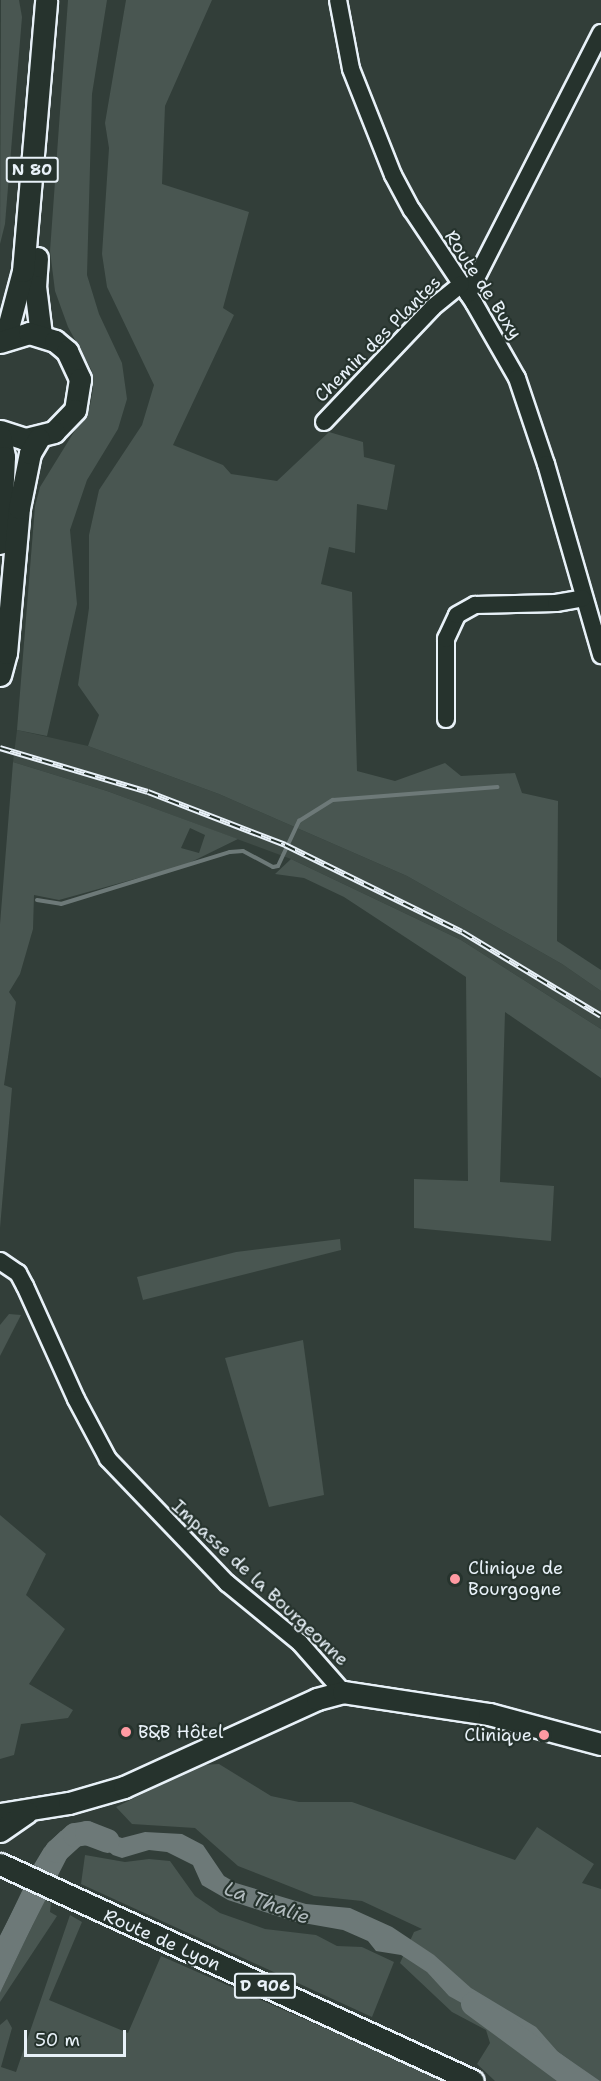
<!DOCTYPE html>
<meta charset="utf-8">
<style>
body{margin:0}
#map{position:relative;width:601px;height:2081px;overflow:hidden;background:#323e39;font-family:"Shantell Sans",sans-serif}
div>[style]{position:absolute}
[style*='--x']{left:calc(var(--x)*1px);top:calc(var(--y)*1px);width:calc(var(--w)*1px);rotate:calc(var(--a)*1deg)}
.built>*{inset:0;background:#3f4b46}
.green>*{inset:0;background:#495651}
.water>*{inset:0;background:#6d7978}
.stream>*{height:4px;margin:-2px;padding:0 2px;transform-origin:2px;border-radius:2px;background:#6d7978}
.river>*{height:24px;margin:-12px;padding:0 12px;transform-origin:12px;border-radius:12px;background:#6d7978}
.roads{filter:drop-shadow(2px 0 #e8f1f8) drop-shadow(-2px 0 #e8f1f8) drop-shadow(0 2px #e8f1f8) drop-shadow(0 -2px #e8f1f8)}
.minor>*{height:16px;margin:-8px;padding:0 8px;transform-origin:8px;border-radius:8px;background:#26332d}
.major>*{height:21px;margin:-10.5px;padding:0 10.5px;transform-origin:10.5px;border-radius:10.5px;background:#26332d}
.rail>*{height:6px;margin-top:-3px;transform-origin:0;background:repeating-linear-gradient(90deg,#26332d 0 11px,#e8f1f8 0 22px);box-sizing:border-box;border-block:2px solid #e8f1f8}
.dots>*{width:16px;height:16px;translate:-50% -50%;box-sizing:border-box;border:3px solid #26332d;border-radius:50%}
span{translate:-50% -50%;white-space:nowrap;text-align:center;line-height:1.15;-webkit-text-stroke:4.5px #26332d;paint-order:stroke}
.shield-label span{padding:2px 4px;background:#26332d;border:2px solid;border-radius:4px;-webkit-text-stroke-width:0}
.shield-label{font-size:16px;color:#e8f1f8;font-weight:700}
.street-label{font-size:18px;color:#e8f1f8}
.poi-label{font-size:18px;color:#e8f1f8}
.left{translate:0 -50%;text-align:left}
.right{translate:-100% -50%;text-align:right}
.water-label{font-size:20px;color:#b1bbbe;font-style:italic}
.scale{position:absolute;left:24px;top:2030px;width:102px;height:27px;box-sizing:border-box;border:3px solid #e8f1f8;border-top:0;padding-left:8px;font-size:18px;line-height:21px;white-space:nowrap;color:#e8f1f8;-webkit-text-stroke:4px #26332d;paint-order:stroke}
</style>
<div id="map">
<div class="built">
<div style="clip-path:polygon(17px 730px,88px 746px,219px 794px,407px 876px,562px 964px,601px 991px,601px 1029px,461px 940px,291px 859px,107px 791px,13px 762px)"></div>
</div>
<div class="green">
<div style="clip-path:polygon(1px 0,19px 0,22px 17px,5px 224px,0 244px)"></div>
<div style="clip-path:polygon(68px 0,107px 0,92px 94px,87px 275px,99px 314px,122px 363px,127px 399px,118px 429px,87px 480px,70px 530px,77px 604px,47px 736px,17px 730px,35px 506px,40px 487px,90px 406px,93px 389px,92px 371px,68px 327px,55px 291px,50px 251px)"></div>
<div style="clip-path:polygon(126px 0,212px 0,165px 106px,162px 184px,249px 212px,223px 308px,234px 315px,173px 445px,223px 465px,231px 474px,277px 481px,329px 432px,363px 442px,364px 457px,395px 465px,387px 510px,357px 504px,355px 553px,329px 547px,321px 584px,352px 592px,357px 771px,395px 781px,445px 763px,461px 776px,515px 773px,522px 793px,558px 801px,557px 941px,601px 970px,601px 991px,562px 964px,407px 876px,219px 794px,88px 746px,99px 715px,78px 685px,89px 608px,89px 535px,99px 490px,142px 425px,154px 385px,107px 287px,102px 254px,109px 148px,105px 123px)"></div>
<div style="clip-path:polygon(evenodd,13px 762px,107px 791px,238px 839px,185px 865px,59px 900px,34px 895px,33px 929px,20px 974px,9px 992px,16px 1002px,4px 1085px,12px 1088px,0 1228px,0 924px,13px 762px,190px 828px,205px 835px,199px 853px,181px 848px,190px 828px)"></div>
<div style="clip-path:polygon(291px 859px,461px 940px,601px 1029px,601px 1078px,505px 1012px,500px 1182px,554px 1186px,551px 1241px,414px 1228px,414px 1179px,468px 1181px,466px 977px,344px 897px,304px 878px,275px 874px)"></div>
<div style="clip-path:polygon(340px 1239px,341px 1250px,143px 1300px,137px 1277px,236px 1252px)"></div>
<div style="clip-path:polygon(9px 1314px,21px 1315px,0 1356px,0 1325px)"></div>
<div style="clip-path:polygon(303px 1340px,324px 1495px,269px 1507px,225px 1358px)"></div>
<div style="clip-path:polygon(0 1515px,46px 1554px,26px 1595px,65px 1629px,29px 1684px,73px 1710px,68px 1718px,21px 1724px,14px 1755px,0 1759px)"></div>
<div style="clip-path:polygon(219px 1764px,271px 1796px,299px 1802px,352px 1802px,515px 1860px,537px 1827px,594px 1864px,582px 1883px,601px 1889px,601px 2081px,495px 2081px,477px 2064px,490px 2043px,486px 2030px,452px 2012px,400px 1963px,414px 1932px,422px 1929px,362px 1901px,314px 1896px,238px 1866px,195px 1828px,132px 1824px,116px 1807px,201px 1765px)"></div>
<div style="clip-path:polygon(85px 1855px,125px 1862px,149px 1859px,170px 1861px,195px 1896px,220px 1913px,265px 1929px,316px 1935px,337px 1946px,362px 1947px,394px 1962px,372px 2017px,81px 1884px)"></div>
<div style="clip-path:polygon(45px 1899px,51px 1903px,50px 1912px,57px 1916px,0 2002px,0 1993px)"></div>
<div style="clip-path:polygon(70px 1915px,82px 1922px,49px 2000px,128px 2033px,161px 1956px,445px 2081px,0 2081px,0 2025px,7px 2019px,12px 2028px,1px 2067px,16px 2072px)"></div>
</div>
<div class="water">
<div style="clip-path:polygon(76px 1823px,122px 1838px,145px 1832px,182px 1834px,203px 1845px,224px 1876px,236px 1883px,306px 1904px,350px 1908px,392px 1927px,434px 1955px,471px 1988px,536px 2027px,558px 2052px,600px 2081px,574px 2081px,521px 2036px,449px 1996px,427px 1972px,401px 1955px,376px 1951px,368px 1941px,343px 1930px,292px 1921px,228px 1900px,202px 1885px,193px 1865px,167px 1852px,149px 1850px,122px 1858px,113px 1855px,103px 1847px,80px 1840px,71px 1826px)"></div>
<div style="clip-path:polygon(61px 1831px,73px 1845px,63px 1855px,52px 1877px,32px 1868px,44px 1848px)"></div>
<div style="clip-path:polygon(23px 1889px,45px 1899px,0 1993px,0 1937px)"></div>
</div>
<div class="stream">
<div style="--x:37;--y:900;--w:24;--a:9"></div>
<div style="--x:61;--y:904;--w:177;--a:-17.1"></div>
<div style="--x:230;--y:852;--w:13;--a:-4"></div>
<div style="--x:243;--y:851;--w:34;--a:28"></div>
<div style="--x:273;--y:867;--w:5;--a:-11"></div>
<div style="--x:278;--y:866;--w:50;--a:-65"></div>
<div style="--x:299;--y:821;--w:40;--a:-32"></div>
<div style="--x:333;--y:800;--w:165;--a:-4.5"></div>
</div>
<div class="river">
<div style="--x:0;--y:1962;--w:125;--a:-62.8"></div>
<div style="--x:57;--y:1851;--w:24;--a:-42"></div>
<div style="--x:75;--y:1835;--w:12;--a:-9"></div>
<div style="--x:87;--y:1833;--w:22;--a:21"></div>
<div style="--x:473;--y:2004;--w:129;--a:36.5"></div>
</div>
<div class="roads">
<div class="minor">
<div style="--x:338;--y:0;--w:70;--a:79.3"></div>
<div style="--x:351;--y:69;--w:114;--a:68.4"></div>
<div style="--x:393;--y:175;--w:40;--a:62"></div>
<div style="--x:412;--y:210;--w:112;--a:56.3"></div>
<div style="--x:474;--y:303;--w:86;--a:60.2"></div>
<div style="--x:517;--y:378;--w:91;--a:71.4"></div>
<div style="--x:546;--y:464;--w:199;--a:73.9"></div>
<div style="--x:468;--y:294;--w:293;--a:-63"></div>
<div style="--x:324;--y:422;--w:158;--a:-46.5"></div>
<div style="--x:433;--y:307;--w:36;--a:-39"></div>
<div style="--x:446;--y:719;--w:80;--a:-90"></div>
<div style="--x:446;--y:639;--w:26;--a:-65"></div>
<div style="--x:457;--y:615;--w:21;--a:-29"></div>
<div style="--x:475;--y:605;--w:81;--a:-1.4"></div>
<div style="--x:556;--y:603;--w:27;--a:-10"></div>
<div style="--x:0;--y:1261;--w:22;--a:34"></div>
<div style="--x:18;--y:1273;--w:15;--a:62"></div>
<div style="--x:25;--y:1286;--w:124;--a:65.7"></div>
<div style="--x:76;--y:1399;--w:68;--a:61.9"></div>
<div style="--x:108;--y:1459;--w:172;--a:46.2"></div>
<div style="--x:227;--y:1583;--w:94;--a:39.4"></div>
<div style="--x:300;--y:1643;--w:65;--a:48.7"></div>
</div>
<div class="major">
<div style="--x:37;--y:258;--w:28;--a:94"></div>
<div style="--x:35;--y:286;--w:49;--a:83"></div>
<div style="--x:5;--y:339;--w:70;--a:-75.2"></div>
<div style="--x:23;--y:271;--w:272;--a:-85.1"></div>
<div style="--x:0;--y:342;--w:30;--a:-17"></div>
<div style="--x:29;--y:333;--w:27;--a:17"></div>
<div style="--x:55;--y:341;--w:16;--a:40"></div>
<div style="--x:67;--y:351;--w:31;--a:65"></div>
<div style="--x:80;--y:379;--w:31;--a:99"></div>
<div style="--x:75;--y:410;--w:30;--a:134"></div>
<div style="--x:54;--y:432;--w:30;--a:166"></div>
<div style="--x:25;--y:439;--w:26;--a:-162"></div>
<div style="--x:0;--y:436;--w:21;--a:79"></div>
<div style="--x:4;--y:457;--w:86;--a:92.7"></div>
<div style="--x:0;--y:675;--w:23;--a:-75"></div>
<div style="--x:6;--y:653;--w:146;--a:-84.9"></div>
<div style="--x:19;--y:508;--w:56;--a:-78.7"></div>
<div style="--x:30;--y:453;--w:17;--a:-59"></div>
<div style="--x:0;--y:1814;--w:70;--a:-9.1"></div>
<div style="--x:69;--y:1803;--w:57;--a:-16.2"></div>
<div style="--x:124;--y:1787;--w:212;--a:-24.5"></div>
<div style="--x:317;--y:1699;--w:27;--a:-15"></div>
<div style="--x:343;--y:1692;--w:148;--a:8.6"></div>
<div style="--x:489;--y:1714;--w:116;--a:15"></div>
<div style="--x:0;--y:1831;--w:33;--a:-35"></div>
<div style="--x:0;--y:1864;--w:520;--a:24.64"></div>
</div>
</div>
<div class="rail">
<div style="--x:0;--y:748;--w:154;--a:16.6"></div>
<div style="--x:148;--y:792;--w:147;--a:21.1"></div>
<div style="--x:285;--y:845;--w:197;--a:26.2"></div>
<div style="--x:462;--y:932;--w:162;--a:31.1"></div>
</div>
<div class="dots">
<div style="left:455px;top:1579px;background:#ff9aa2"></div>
<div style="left:126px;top:1732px;background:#ff9aa2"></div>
<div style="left:544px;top:1735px;background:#ff9aa2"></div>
</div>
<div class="shield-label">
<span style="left:32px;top:170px">N 80</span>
<span style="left:265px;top:1986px">D 906</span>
</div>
<div class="street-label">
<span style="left:483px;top:285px;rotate:57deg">Route de Buxy</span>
<span style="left:378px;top:339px;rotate:-45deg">Chemin des Plantes</span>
<span style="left:260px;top:1583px;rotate:43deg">Impasse de la Bourgeonne</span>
<span style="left:162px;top:1940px;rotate:24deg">Route de Lyon</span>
</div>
<div class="poi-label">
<span class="left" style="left:468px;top:1579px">Clinique de<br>Bourgogne</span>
<span class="left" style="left:138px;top:1732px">B&amp;B Hôtel</span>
<span class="right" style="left:532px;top:1735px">Clinique</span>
</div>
<div class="water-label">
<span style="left:267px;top:1903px;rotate:20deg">La Thalie</span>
</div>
<div class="scale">50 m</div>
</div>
